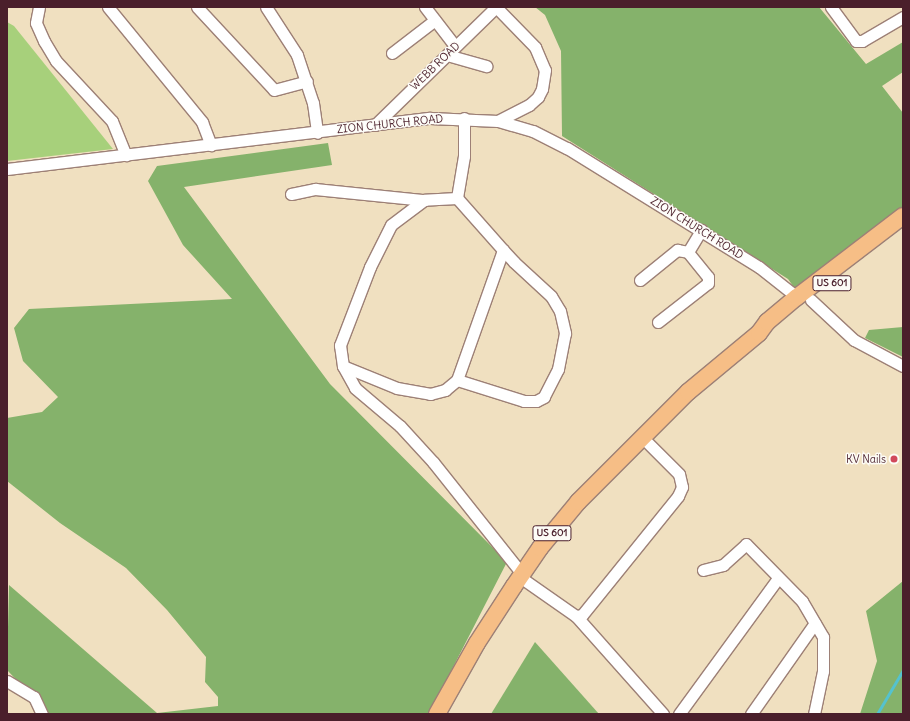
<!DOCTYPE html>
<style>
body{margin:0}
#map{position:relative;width:910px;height:721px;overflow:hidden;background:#f0e0c0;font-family:Delius,sans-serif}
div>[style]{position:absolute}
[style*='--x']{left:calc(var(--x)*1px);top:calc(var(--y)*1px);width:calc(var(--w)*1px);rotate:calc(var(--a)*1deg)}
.green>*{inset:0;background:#a7d07b}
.forest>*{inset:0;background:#85b26b}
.stream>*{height:3px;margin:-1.5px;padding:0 1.5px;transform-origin:1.5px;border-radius:1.5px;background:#55c2ce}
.roads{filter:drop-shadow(1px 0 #9d8076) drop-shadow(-1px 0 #9d8076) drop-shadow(0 1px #9d8076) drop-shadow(0 -1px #9d8076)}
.minor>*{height:11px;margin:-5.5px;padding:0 5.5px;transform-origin:5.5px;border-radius:5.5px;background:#fff}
.highway>*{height:16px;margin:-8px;padding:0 8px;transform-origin:8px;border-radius:8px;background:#f6be86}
.dots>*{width:11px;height:11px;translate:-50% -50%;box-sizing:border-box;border:2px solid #fdfcf7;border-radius:50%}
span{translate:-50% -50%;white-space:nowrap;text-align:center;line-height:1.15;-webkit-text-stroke:3px #fdfcf7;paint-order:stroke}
.shield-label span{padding:1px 3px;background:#fdfcf7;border:1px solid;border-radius:3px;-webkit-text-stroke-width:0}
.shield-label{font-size:10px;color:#4a1f2b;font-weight:700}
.street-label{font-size:11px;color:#4a1f2b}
.poi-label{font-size:11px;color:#4a1f2b}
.right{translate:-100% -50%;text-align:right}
.frame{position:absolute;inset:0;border:8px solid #4a1f2b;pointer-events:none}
</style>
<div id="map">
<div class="green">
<div style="clip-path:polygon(7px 22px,14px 26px,113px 149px,7px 161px)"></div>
</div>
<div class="forest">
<div style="clip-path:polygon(535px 7px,819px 7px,866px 64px,903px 42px,903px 72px,882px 86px,903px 113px,903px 207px,796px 290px,788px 279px,562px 136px,561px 51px,545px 15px)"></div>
<div style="clip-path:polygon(328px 143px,332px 165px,184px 187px,330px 384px,507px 562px,429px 714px,49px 714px,7px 670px,9px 585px,157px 713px,218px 706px,218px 697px,205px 682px,206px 657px,167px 610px,126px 568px,60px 523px,7px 481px,7px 418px,42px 412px,58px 397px,23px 361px,14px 328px,29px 309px,232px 299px,183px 245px,148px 181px,157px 166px)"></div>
<div style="clip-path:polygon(903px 327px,903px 357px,865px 338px,869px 330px)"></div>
<div style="clip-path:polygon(903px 581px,903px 714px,860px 714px,877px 661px,866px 611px)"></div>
<div style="clip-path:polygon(535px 642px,599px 714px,491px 714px)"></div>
</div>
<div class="stream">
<div style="--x:877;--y:714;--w:51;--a:-59.4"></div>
</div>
<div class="roads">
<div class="minor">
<div style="--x:39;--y:7;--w:16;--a:101"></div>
<div style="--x:36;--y:23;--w:20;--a:66"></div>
<div style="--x:44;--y:41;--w:23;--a:59"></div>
<div style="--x:56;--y:61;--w:82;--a:47"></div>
<div style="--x:112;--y:121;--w:37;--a:68"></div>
<div style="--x:108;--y:7;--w:149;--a:50.7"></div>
<div style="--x:202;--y:122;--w:25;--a:69"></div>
<div style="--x:197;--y:7;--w:113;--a:47.1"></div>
<div style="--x:274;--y:90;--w:34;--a:-15"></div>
<div style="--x:266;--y:7;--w:57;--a:57.1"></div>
<div style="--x:297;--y:55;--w:51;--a:71.6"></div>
<div style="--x:313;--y:103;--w:30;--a:82"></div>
<div style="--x:425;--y:7;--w:49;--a:52.4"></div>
<div style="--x:496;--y:7;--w:56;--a:45.7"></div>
<div style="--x:535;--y:47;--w:25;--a:67"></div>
<div style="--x:545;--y:70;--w:19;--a:99"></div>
<div style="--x:542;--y:89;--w:9;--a:117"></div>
<div style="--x:538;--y:97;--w:12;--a:138"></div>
<div style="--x:529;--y:105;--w:35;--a:153"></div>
<div style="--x:831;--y:7;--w:42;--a:53.7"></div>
<div style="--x:856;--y:41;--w:6;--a:0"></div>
<div style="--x:862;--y:41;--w:48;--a:-30.3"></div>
<div style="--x:392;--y:53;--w:54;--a:-37.5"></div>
<div style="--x:447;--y:55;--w:41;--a:15.8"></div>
<div style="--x:464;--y:118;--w:38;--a:90"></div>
<div style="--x:464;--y:156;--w:43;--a:99.5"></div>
<div style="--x:457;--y:198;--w:69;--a:48.5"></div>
<div style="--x:503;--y:250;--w:16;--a:47"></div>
<div style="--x:514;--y:262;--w:50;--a:42.6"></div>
<div style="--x:551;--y:296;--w:17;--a:59"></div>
<div style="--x:560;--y:311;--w:23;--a:77"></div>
<div style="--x:565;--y:333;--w:37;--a:101"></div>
<div style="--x:558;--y:369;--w:31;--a:117"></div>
<div style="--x:544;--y:397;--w:9;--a:153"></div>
<div style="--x:536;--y:401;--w:12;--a:180"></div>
<div style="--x:524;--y:401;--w:70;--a:-162.6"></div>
<div style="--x:457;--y:380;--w:138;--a:-70.5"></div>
<div style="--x:375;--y:125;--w:169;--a:-44.3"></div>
<div style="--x:7;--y:169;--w:426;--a:-6.9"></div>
<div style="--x:430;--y:118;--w:68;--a:2.5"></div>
<div style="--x:498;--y:121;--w:36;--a:16"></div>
<div style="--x:533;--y:131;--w:38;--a:27"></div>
<div style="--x:567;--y:148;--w:226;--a:31.8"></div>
<div style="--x:759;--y:267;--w:48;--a:38.3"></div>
<div style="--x:291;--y:194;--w:25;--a:-12"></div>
<div style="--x:315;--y:189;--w:110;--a:5.8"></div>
<div style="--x:457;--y:198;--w:33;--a:177"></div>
<div style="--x:424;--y:200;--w:41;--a:142.9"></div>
<div style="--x:391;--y:225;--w:47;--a:116.6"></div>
<div style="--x:370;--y:267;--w:84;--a:111"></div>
<div style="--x:340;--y:345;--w:21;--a:82"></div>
<div style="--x:343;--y:366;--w:25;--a:61"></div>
<div style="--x:355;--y:388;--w:59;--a:40.2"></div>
<div style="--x:400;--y:426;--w:49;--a:47.5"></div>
<div style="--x:433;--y:462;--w:143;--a:51.5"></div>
<div style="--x:640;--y:280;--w:48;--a:-39"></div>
<div style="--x:677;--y:250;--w:11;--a:10"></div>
<div style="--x:811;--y:300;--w:59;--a:42.9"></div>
<div style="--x:854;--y:340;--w:55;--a:28"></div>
<div style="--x:658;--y:322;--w:63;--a:-38"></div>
<div style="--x:708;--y:283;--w:6;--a:-90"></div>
<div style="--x:708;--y:277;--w:32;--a:-129"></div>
<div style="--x:688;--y:252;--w:26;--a:-59"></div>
<div style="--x:343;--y:366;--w:58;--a:22.2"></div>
<div style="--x:397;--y:388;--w:34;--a:10"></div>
<div style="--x:430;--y:394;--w:16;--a:-15"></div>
<div style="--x:445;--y:390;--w:16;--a:-40"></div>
<div style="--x:703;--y:570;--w:21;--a:-14"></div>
<div style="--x:723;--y:565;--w:31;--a:-42"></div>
<div style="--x:746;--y:544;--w:80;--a:45.5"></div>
<div style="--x:802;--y:601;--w:42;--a:59.7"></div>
<div style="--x:823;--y:637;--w:34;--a:90"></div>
<div style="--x:823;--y:671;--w:44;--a:101.8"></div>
<div style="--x:520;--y:577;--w:68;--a:34.9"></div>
<div style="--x:576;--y:616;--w:6;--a:-9"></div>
<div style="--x:582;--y:615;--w:153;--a:-51.1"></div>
<div style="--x:678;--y:496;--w:10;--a:-66"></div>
<div style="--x:682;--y:487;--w:13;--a:-103"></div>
<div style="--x:679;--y:474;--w:54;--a:-135"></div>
<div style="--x:576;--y:616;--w:131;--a:48.4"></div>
<div style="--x:7;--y:681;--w:31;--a:31"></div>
<div style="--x:34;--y:697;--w:19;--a:65"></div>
<div style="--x:679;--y:714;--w:168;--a:-53.9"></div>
<div style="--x:751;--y:714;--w:111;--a:-54.9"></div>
</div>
<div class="highway">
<div style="--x:437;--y:714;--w:81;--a:-60.6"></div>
<div style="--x:477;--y:643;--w:68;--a:-57"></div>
<div style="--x:514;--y:586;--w:46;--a:-55.6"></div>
<div style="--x:540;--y:548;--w:60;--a:-50.4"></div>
<div style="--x:578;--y:502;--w:156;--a:-45"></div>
<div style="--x:688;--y:392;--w:92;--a:-39.7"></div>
<div style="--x:759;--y:333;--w:14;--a:-54"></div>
<div style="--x:767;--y:322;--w:39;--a:-40"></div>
<div style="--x:797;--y:297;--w:133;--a:-37.4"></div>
</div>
</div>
<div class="dots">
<div style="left:894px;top:459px;background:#d1495b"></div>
</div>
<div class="shield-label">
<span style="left:832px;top:283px">US 601</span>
<span style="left:552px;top:533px">US 601</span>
</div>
<div class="street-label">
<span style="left:435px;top:66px;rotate:-44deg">WEBB ROAD</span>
<span style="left:390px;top:124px;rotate:-6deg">ZION CHURCH ROAD</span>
<span style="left:697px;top:228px;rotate:32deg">ZION CHURCH ROAD</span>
</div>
<div class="poi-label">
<span class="right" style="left:886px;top:459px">KV Nails</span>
</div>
<div class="frame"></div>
</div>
